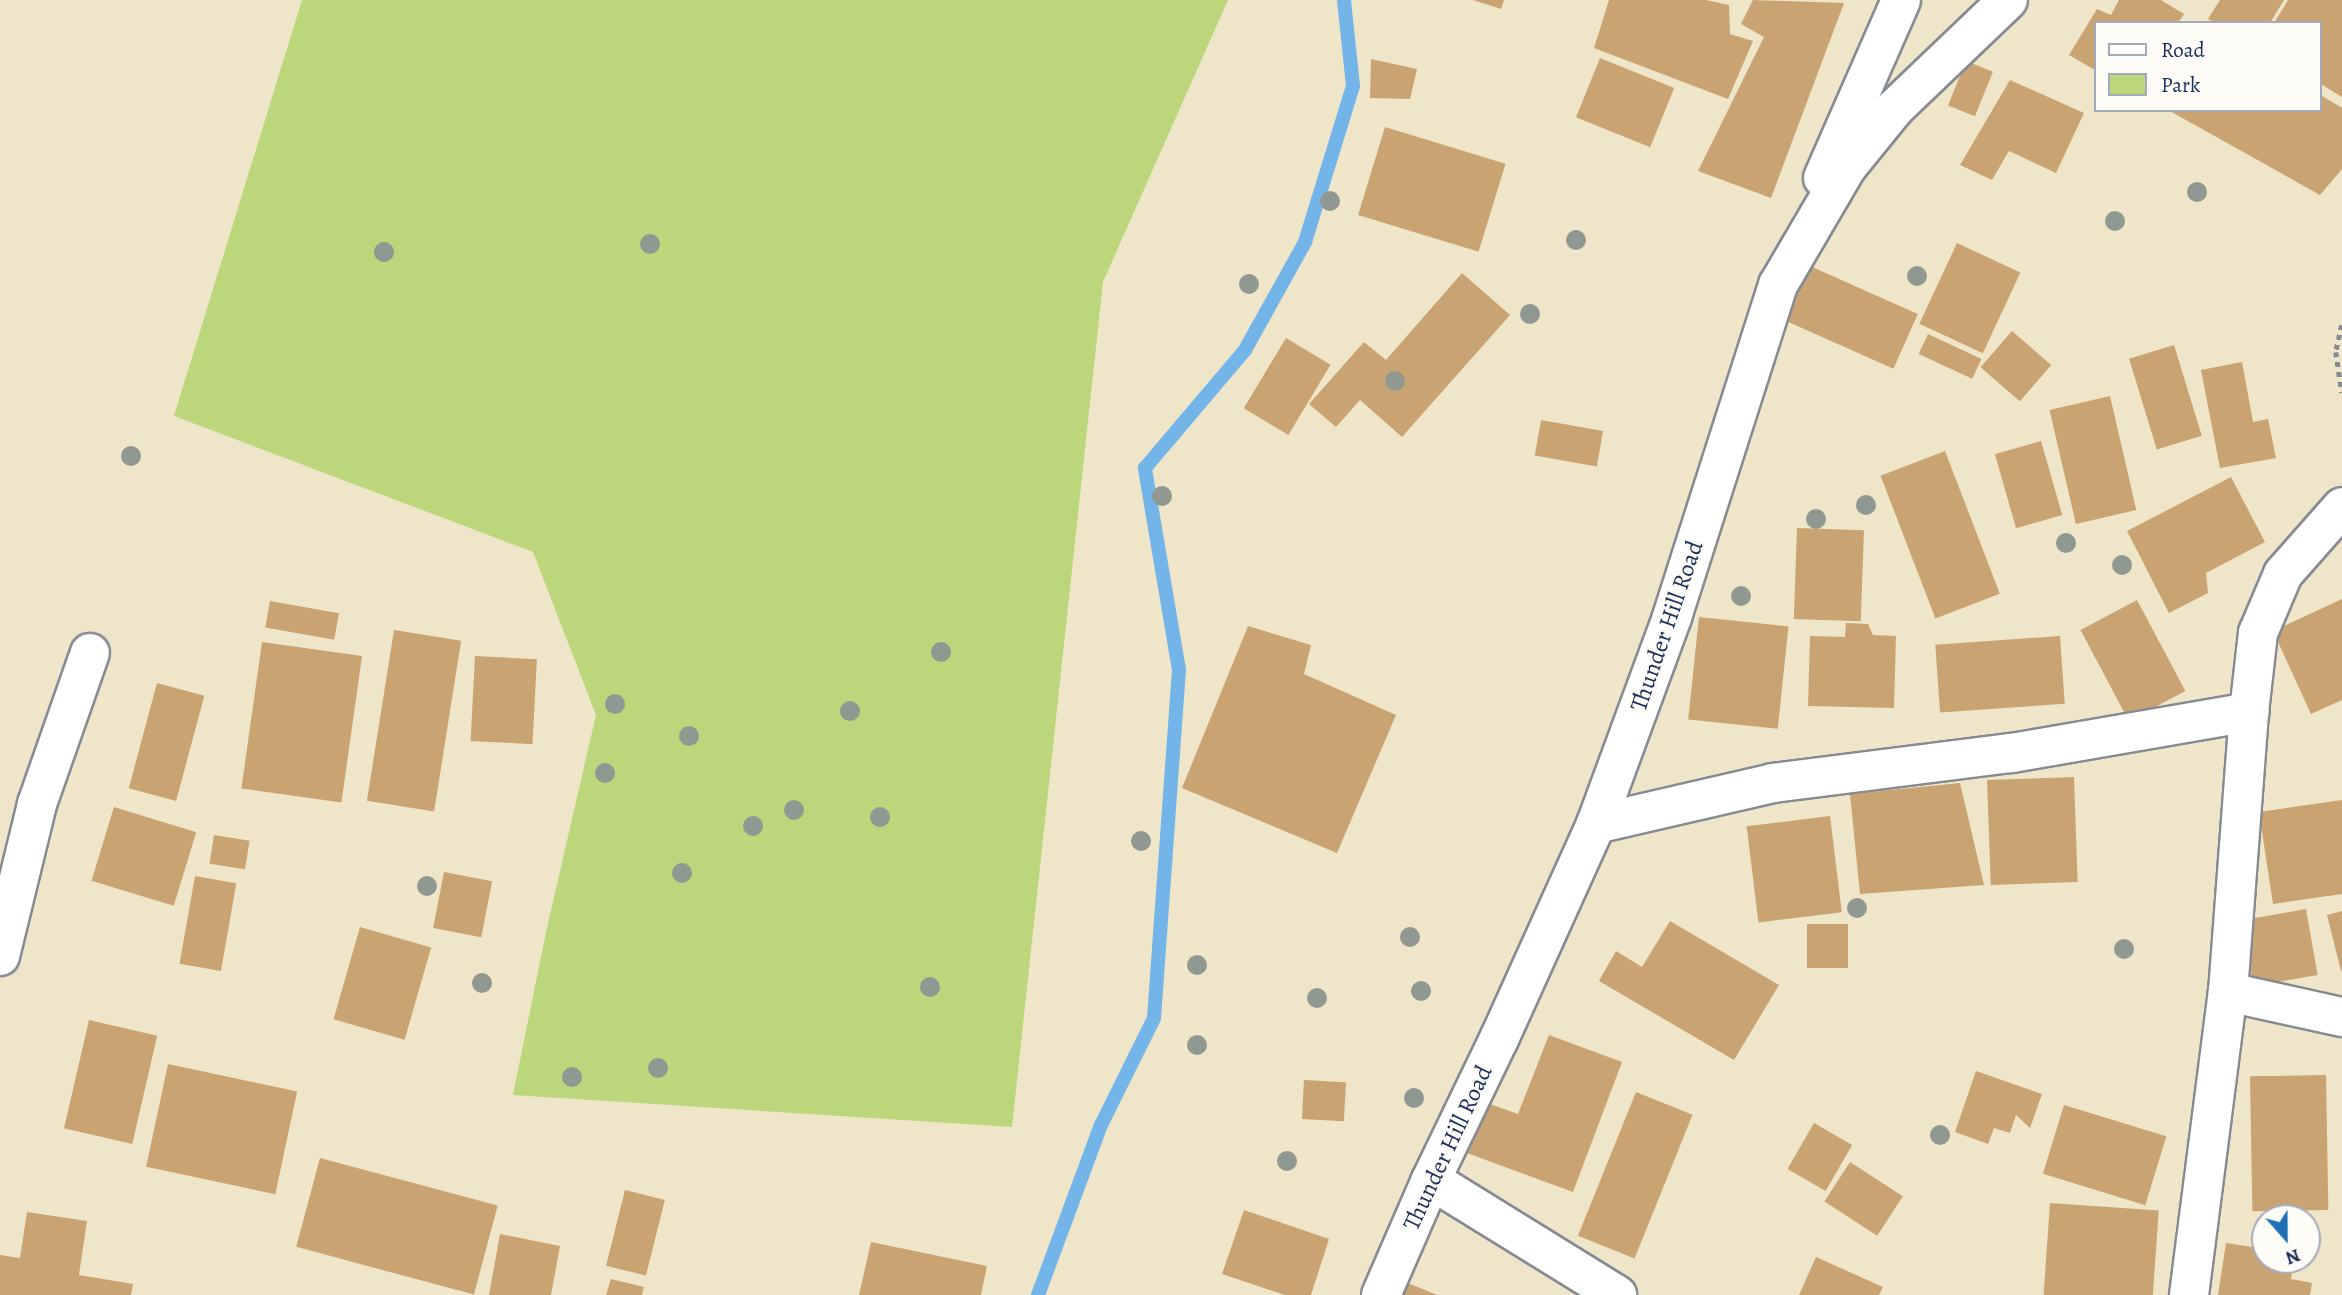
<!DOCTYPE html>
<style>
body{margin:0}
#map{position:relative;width:2342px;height:1295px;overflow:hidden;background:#efe5c8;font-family:Alegreya,serif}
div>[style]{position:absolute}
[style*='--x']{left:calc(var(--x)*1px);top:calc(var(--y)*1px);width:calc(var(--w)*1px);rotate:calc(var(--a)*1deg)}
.green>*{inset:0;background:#bcd67b}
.stream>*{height:14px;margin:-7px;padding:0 7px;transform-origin:7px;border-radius:7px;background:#73b5e8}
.building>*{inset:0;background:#c9a472;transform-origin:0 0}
.path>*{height:4.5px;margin-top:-2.25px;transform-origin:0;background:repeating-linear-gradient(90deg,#858a93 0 5px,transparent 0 10px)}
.roads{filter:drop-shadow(2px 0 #858a93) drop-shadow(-2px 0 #858a93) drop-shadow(0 2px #858a93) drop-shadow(0 -2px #858a93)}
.minor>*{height:38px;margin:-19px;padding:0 19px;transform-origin:19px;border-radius:19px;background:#fff}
.trees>*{width:20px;height:20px;margin:-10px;border-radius:50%;background:#909892}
span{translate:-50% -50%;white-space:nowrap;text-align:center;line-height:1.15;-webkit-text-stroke:6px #fdfcf7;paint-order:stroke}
.street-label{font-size:24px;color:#1b2f5e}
.legend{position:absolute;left:2094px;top:21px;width:228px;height:91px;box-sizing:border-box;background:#fdfcf7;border:2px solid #a3aaba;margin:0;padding:9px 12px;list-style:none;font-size:21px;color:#1b2f5e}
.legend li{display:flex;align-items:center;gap:14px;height:35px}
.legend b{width:35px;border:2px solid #a3aaba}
.north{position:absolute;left:2251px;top:1204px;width:70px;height:70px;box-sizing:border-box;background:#fdfcf7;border:2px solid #a3aaba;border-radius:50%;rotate:159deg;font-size:19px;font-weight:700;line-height:28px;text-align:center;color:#1b2f5e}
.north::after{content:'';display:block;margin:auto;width:24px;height:32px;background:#1f6fb2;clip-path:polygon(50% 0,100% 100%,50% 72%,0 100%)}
</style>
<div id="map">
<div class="green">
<div style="clip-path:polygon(302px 0,1228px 0,1103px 282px,1012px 1127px,513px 1095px,546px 932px,596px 715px,533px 552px,174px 416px)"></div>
</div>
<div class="stream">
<div style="--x:1038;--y:1295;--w:181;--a:-69.7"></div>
<div style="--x:1101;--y:1125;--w:119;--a:-63.6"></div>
<div style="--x:1154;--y:1018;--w:349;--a:-85.9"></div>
<div style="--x:1179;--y:670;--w:205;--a:-99.6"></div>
<div style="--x:1145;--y:468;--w:155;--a:-49.7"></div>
<div style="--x:1245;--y:350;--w:124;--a:-60.9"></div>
<div style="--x:1305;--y:242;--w:163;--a:-72.9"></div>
<div style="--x:1353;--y:86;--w:86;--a:-96"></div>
</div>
<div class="building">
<div style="clip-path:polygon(1473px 0,1504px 0,1501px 9px)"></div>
<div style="clip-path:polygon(1609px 0,1706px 0,1729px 5px,1730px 34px,1753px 41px,1728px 99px,1594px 48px)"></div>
<div style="clip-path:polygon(1753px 0,1844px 3px,1771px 198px,1698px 171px,1764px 37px,1741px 24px)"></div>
<div style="clip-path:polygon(2119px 0,2161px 0,2184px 14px,2178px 23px,2095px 23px,2095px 70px,2069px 55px,2097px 9px,2111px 15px)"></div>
<div style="clip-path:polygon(2220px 0,2284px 0,2270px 23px,2215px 23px,2208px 19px)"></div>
<div style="clip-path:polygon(2288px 0,2342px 0,2342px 97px,2319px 83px,2319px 23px,2274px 23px)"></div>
<div style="left:1600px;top:58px;width:80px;height:64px;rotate:22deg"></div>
<div style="clip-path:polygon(1371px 59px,1417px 69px,1410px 99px,1370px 98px)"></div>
<div style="left:1966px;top:61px;width:29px;height:48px;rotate:22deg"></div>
<div style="clip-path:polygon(2010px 80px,2084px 113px,2056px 173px,2009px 151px,1992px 180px,1960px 165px)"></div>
<div style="clip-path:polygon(2319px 94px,2342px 108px,2342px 169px,2320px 195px,2168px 110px,2319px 110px)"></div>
<div style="left:1385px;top:127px;width:126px;height:92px;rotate:17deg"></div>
<div style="left:1957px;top:243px;width:70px;height:89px;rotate:25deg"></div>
<div style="left:1810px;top:266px;width:118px;height:60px;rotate:24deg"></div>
<div style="clip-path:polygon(1462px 273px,1510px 315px,1402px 437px,1360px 400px,1336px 427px,1309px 404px,1364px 342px,1386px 360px)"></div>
<div style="left:2012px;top:331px;width:52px;height:48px;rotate:41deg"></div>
<div style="left:1928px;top:334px;width:59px;height:22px;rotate:25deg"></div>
<div style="left:1286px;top:338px;width:52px;height:82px;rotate:31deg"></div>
<div style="left:2174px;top:345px;width:95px;height:47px;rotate:73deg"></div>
<div style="clip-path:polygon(2242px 362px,2253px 422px,2268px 419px,2276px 458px,2220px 468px,2201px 370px)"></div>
<div style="left:2110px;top:396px;width:117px;height:62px;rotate:77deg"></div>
<div style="left:1541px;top:420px;width:63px;height:36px;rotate:10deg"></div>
<div style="left:2041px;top:441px;width:77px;height:48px;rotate:74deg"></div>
<div style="left:1945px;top:451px;width:153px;height:69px;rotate:69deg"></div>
<div style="clip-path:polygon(2231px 477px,2265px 542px,2206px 573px,2208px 593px,2169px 613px,2127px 531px)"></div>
<div style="left:1797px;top:528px;width:67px;height:91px;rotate:2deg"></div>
<div style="clip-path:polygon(2342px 599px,2342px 700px,2311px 714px,2273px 631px)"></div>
<div style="left:2137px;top:600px;width:103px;height:64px;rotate:62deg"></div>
<div style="left:270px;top:601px;width:70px;height:27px;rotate:10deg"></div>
<div style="left:1699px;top:617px;width:90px;height:103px;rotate:6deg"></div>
<div style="clip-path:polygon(1846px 623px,1868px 624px,1873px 635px,1896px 636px,1894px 708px,1808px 706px,1810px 636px,1845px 637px)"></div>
<div style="clip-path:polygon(1248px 626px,1311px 645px,1304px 674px,1396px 715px,1337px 853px,1182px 788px)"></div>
<div style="left:394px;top:630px;width:68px;height:173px;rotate:9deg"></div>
<div style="left:2060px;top:636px;width:68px;height:125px;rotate:86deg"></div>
<div style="left:262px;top:642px;width:101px;height:148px;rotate:8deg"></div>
<div style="left:475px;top:656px;width:62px;height:85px;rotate:3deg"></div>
<div style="left:157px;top:683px;width:49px;height:109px;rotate:15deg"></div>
<div style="left:2074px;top:777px;width:105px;height:87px;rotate:88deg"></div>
<div style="clip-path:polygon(1960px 783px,1984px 885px,1860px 894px,1850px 794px)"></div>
<div style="clip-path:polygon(2342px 800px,2342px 894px,2273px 904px,2259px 812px)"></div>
<div style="left:114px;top:807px;width:86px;height:77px;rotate:17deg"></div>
<div style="left:1830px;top:816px;width:97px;height:84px;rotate:83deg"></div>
<div style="left:214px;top:835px;width:36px;height:29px;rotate:9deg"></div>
<div style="left:444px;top:872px;width:49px;height:57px;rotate:11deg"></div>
<div style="left:195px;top:876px;width:42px;height:89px;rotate:10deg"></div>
<div style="left:2306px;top:909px;width:67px;height:65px;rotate:80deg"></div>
<div style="clip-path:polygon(2342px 911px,2342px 971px,2341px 971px,2327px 915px)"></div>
<div style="clip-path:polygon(1670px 921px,1779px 985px,1734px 1060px,1599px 981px,1616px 951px,1642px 967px)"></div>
<div style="left:1807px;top:924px;width:41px;height:44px"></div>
<div style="left:360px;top:927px;width:74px;height:96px;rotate:16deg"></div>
<div style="left:89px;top:1020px;width:70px;height:111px;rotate:13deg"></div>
<div style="clip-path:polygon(1549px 1035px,1622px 1062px,1573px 1192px,1467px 1153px,1487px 1103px,1518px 1114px)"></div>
<div style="left:168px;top:1064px;width:132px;height:105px;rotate:12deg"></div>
<div style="clip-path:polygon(1976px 1071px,2042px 1094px,2030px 1128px,2016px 1115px,2010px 1133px,1994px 1128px,1988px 1144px,1955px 1132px)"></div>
<div style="left:2326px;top:1075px;width:135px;height:76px;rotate:89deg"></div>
<div style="left:1304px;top:1080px;width:42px;height:39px;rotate:3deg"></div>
<div style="left:1636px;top:1092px;width:61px;height:155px;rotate:22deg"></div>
<div style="left:2064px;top:1105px;width:107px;height:72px;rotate:17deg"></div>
<div style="left:1814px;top:1123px;width:44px;height:53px;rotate:30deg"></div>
<div style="left:320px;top:1158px;width:184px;height:92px;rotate:15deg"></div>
<div style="left:1850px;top:1162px;width:63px;height:47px;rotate:33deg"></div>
<div style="left:625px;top:1190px;width:41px;height:78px;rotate:14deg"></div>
<div style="left:2050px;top:1203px;width:109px;height:92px;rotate:4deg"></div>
<div style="clip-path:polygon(1244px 1210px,1329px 1239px,1311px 1295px,1285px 1295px,1222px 1274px)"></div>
<div style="clip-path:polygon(27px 1212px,87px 1221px,79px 1275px,133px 1284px,131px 1295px,0 1295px,0 1255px,20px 1258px)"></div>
<div style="clip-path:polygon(500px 1234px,560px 1246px,551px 1295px,489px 1295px)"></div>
<div style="clip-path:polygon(871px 1242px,987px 1266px,981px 1295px,859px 1295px)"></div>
<div style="clip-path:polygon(2226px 1243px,2265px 1249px,2265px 1260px,2294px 1260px,2291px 1279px,2312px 1283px,2310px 1295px,2218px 1295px)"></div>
<div style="clip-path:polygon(1816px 1257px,1883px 1287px,1879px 1295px,1799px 1295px)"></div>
<div style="clip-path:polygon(611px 1279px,644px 1287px,642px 1295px,606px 1295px)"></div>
<div style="clip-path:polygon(1408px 1283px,1437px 1295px,1402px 1295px)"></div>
</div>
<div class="path">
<div style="--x:2342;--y:325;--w:28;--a:103"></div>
<div style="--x:2336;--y:352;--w:41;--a:81.7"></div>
</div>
<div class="roads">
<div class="minor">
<div style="--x:1823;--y:178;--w:194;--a:-66.3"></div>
<div style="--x:1596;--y:824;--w:182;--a:-13"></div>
<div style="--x:1773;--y:783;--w:241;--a:-7.2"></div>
<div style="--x:2012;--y:753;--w:241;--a:-9.8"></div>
<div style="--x:2249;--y:712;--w:80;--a:-83.5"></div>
<div style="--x:2258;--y:633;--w:64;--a:-67"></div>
<div style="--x:2283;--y:574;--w:89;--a:-48.6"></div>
<div style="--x:0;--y:956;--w:156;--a:-76.3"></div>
<div style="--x:37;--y:804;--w:160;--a:-70.7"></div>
<div style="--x:2228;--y:992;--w:117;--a:12.4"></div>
<div style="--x:1431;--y:1180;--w:219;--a:31.7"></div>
<div style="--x:1381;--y:1295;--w:125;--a:-66.5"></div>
<div style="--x:1431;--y:1180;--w:157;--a:-64.3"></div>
<div style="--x:1499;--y:1039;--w:236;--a:-65.7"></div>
<div style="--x:1596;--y:824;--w:221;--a:-69.8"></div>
<div style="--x:1672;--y:617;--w:349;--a:-72.3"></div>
<div style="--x:1778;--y:285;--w:137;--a:-59.7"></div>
<div style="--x:1847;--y:167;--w:76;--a:-50.9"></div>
<div style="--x:1895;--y:108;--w:156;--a:-43.7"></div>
<div style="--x:2189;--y:1295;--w:305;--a:-82.7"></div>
<div style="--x:2228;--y:992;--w:281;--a:-85.7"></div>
</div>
</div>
<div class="trees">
<div style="left:2197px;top:192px"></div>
<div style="left:1330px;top:201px"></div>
<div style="left:2115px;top:221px"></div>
<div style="left:1576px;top:240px"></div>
<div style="left:650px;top:244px"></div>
<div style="left:384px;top:252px"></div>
<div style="left:1917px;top:276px"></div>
<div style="left:1249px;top:284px"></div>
<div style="left:1530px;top:314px"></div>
<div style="left:1395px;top:381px"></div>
<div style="left:131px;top:456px"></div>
<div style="left:1162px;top:496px"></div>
<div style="left:1866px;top:505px"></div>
<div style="left:1816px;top:519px"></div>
<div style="left:2066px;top:543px"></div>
<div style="left:2122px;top:565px"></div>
<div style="left:1741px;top:596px"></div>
<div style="left:941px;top:652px"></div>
<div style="left:615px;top:704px"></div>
<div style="left:850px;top:711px"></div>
<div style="left:689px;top:736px"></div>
<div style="left:605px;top:773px"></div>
<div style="left:794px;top:810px"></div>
<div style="left:880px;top:817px"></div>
<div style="left:753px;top:826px"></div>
<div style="left:1141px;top:841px"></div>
<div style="left:682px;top:873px"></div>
<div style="left:427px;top:886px"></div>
<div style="left:1857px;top:908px"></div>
<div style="left:1410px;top:937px"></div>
<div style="left:2124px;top:949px"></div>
<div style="left:1197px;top:965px"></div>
<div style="left:482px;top:983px"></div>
<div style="left:930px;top:987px"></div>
<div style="left:1421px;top:991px"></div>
<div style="left:1317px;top:998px"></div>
<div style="left:1197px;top:1045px"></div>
<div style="left:658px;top:1068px"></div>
<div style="left:572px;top:1077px"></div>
<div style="left:1414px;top:1098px"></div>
<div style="left:1940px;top:1135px"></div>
<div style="left:1287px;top:1161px"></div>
</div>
<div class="street-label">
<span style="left:1667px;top:626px;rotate:-71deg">Thunder Hill Road</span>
<span style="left:1448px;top:1148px;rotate:-65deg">Thunder Hill Road</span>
</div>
<ul class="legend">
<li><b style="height:9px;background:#fff"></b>Road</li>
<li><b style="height:19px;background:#bcd67b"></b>Park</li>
</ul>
<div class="north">N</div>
</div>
